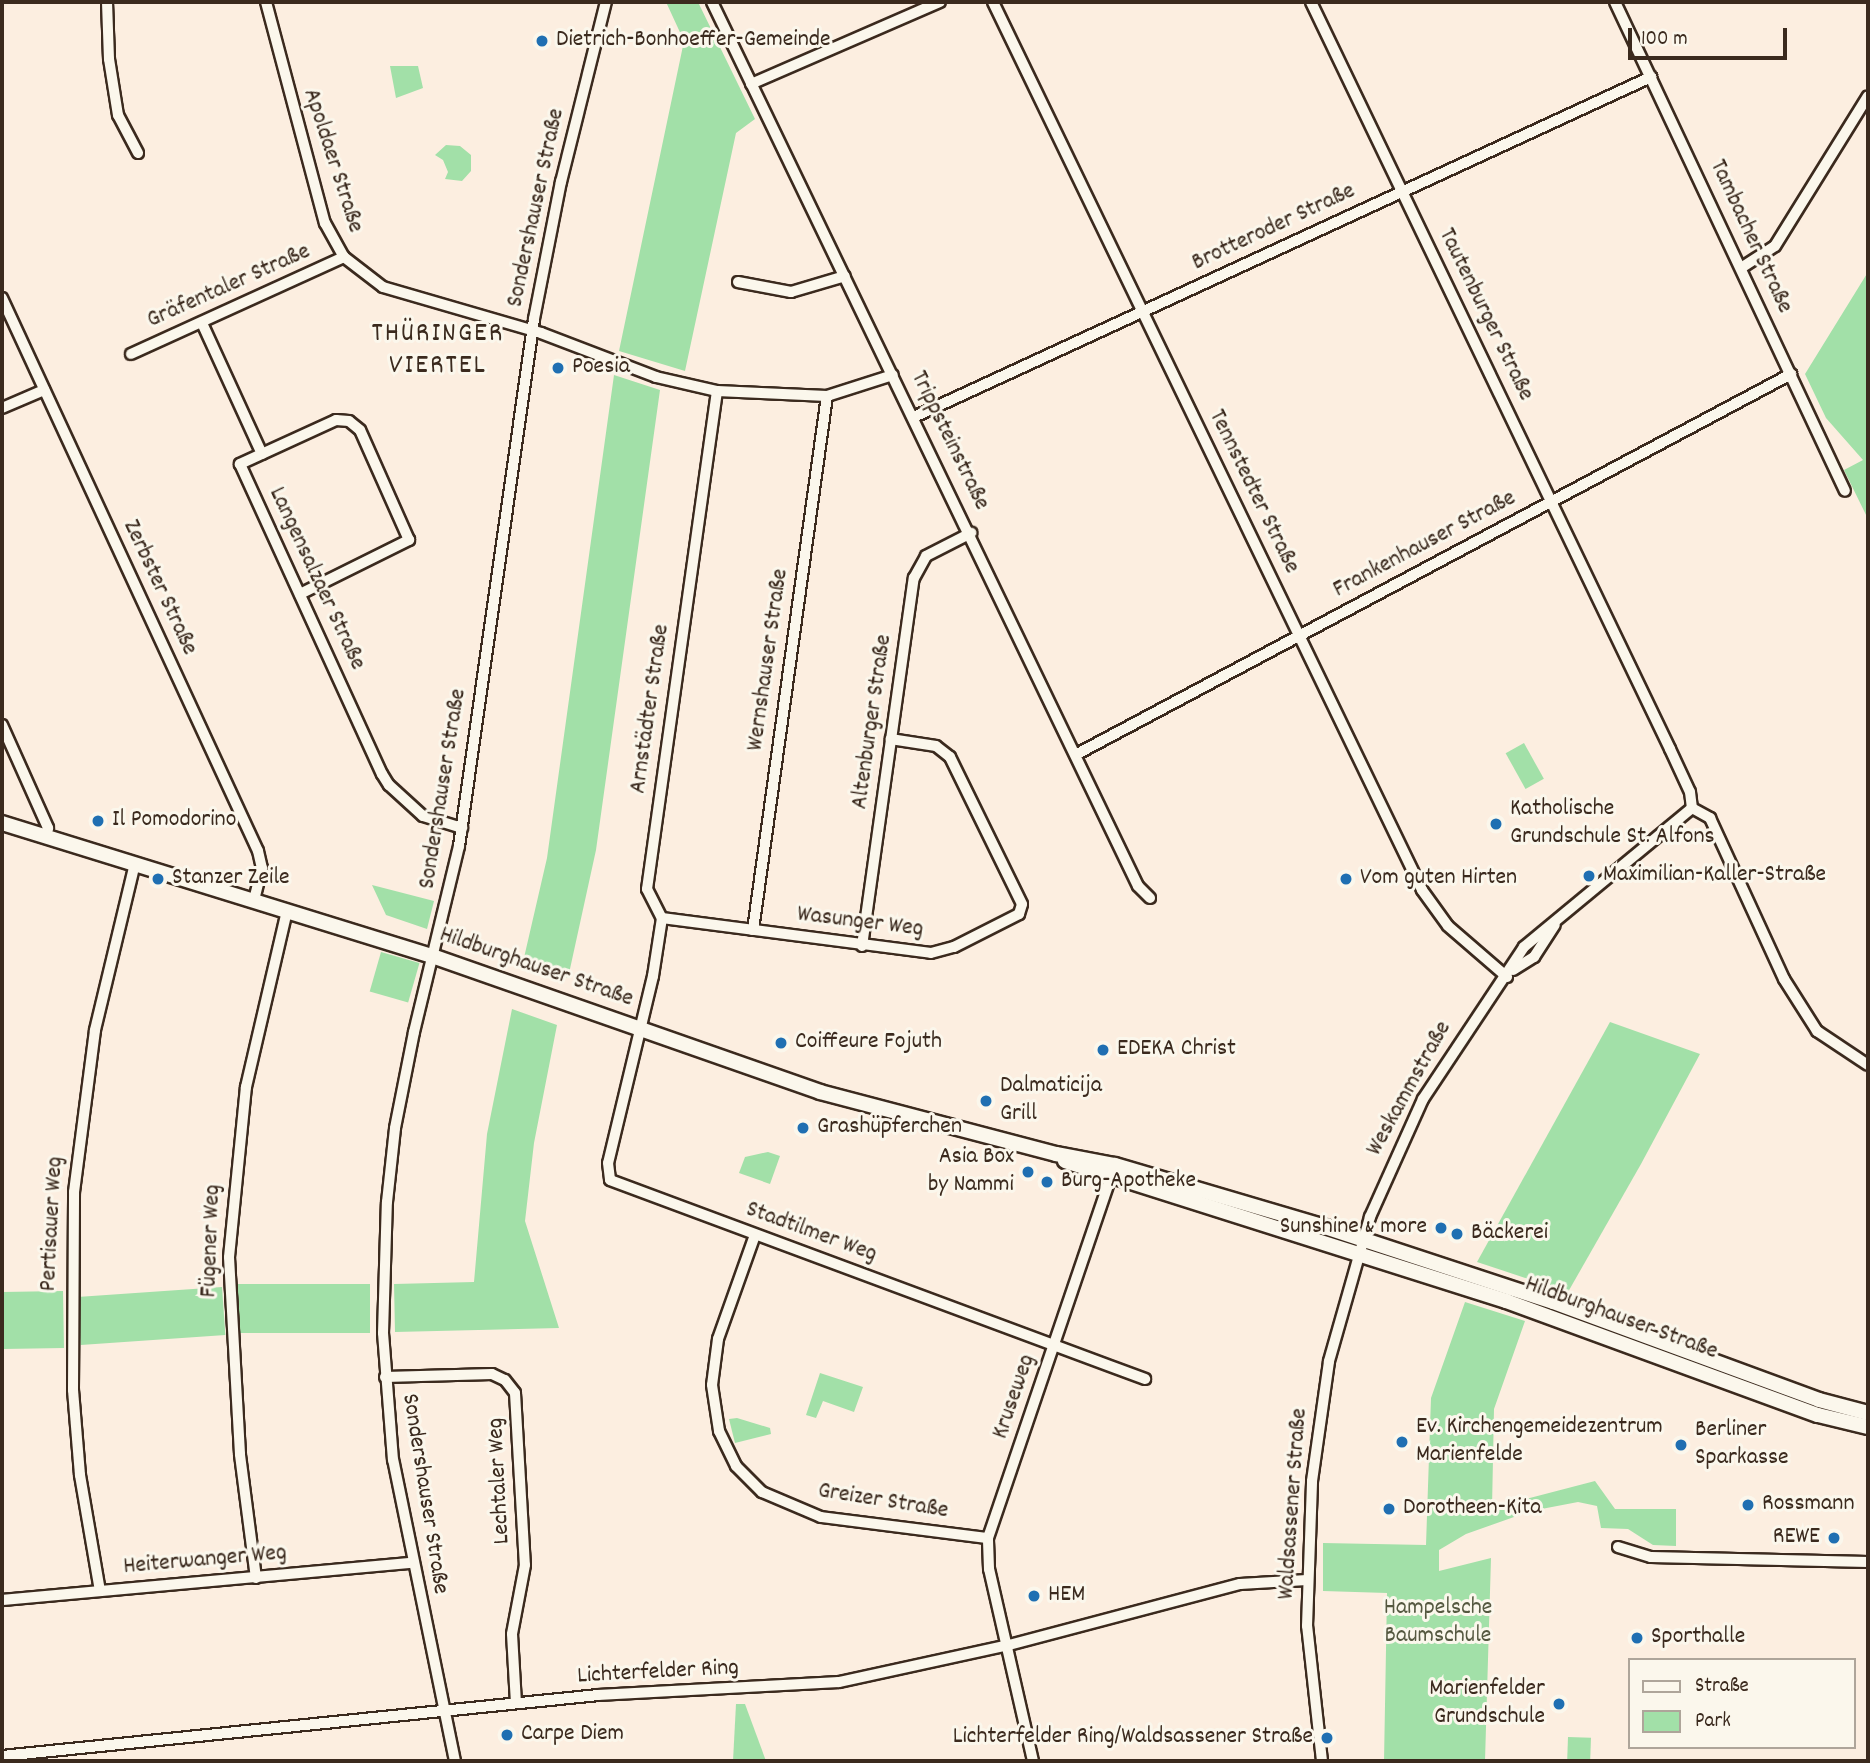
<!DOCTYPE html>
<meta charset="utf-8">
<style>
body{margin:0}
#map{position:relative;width:1870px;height:1763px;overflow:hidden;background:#fceee0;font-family:Dekko,sans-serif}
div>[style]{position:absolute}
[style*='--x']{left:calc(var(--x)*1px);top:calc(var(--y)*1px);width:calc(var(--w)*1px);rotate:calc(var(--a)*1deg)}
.green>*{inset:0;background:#a2e0a8;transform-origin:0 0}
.roads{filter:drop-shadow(2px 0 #3b2a1e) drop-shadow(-2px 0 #3b2a1e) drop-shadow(0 2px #3b2a1e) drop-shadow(0 -2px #3b2a1e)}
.minor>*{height:10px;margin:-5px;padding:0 5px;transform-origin:5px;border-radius:5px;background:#fbf7ec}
.major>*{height:14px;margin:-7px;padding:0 7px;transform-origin:7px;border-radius:7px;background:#fbf7ec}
.dots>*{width:19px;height:19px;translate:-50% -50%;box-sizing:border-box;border:4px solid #fbf7ec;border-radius:50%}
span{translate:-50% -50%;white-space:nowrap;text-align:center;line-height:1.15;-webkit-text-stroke:6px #fbf7ec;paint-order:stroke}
.poi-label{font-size:24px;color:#3b2a1e}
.left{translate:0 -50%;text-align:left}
.right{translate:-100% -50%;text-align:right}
.street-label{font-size:24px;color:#3b2a1e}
.park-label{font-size:24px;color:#555840}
.quarter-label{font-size:28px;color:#3b2a1e;letter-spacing:2px}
.frame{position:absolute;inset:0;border:4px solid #3b2a1e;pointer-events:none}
.legend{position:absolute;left:1628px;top:1658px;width:228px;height:91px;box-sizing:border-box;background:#fbf7ec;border:2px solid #aea59a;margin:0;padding:9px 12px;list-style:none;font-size:21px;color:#3b2a1e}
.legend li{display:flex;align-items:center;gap:14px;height:35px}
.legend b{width:35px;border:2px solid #aea59a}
.scale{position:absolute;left:1628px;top:28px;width:159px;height:32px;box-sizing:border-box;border:4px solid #3b2a1e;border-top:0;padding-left:9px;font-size:21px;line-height:24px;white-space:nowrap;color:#3b2a1e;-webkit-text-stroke:5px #fbf7ec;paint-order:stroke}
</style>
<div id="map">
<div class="green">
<div style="clip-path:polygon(666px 2px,698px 2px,755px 119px,736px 133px,685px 371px,619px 351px,684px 41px)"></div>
<div style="clip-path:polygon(390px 66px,418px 66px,423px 88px,396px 98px)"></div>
<div style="clip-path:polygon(446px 145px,460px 146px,471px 155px,471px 171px,462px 181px,445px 179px,448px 172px,443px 160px,435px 155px)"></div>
<div style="clip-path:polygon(1868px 272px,1868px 519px,1844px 470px,1863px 460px,1826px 418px,1805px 374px)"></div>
<div style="clip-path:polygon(614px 375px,660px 390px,596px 850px,568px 978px,523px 962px,547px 858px)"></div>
<div style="left:1524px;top:743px;width:41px;height:21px;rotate:61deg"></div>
<div style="clip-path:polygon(372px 885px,434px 901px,427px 929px,386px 915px)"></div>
<div style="left:381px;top:952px;width:40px;height:41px;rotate:16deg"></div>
<div style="clip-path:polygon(512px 1009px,557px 1025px,534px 1143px,525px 1221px,559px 1328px,395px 1332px,394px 1284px,474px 1282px,487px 1134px)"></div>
<div style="clip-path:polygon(1610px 1022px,1700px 1054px,1641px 1164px,1568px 1292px,1477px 1262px)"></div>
<div style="clip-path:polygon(768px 1152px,780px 1156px,770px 1184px,739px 1173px,745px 1157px)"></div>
<div style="left:370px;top:1284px;width:49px;height:133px;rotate:90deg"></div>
<div style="left:222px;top:1287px;width:48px;height:145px;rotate:86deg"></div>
<div style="left:63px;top:1291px;width:57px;height:61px;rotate:89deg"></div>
<div style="clip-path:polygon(1465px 1302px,1525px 1321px,1494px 1409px,1492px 1508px,1595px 1481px,1615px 1509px,1676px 1509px,1676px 1546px,1653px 1545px,1628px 1529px,1601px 1528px,1597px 1506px,1578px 1502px,1531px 1511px,1466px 1534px,1439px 1550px,1439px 1571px,1491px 1558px,1485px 1761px,1384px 1761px,1387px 1593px,1323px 1591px,1323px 1543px,1426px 1545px,1431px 1398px)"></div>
<div style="clip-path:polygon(820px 1373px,863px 1387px,854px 1412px,823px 1401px,816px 1418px,806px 1415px)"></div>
<div style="clip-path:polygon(737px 1418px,770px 1428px,771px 1434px,735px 1443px,729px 1419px)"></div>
<div style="clip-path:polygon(736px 1704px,745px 1704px,766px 1761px,733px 1761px)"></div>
<div style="left:1568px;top:1737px;width:23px;height:24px;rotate:2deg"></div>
</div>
<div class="roads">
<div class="minor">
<div style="--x:107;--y:2;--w:57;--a:88"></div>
<div style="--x:109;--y:59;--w:57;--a:80.9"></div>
<div style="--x:118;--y:115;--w:43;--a:62.2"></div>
<div style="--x:266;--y:2;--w:229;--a:75.1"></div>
<div style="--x:325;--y:223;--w:39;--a:61"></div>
<div style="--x:344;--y:257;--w:49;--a:37.6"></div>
<div style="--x:383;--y:287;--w:165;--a:16.2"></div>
<div style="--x:541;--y:333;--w:123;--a:20.9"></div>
<div style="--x:656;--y:377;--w:63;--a:12.9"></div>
<div style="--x:717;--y:391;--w:110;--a:2.6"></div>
<div style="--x:827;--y:396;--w:69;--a:-17.7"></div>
<div style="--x:712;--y:2;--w:981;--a:64.27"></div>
<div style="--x:1138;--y:886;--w:17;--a:45"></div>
<div style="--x:993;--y:2;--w:986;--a:64.21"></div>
<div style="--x:1422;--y:890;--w:44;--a:54.2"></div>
<div style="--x:1448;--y:926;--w:78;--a:40.8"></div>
<div style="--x:1311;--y:2;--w:829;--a:64.33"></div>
<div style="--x:1670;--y:749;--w:47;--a:65.1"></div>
<div style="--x:1690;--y:792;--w:16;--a:83"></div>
<div style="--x:1615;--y:2;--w:540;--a:64.81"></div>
<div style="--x:751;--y:84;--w:206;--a:-23.5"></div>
<div style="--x:1741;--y:268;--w:40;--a:-32.9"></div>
<div style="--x:1775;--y:246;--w:176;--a:-58.2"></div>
<div style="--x:738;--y:282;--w:54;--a:10.7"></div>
<div style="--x:791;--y:292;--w:56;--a:-16.5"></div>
<div style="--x:2;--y:298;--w:609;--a:65.16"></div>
<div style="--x:258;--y:851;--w:17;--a:77"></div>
<div style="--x:262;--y:868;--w:32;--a:104"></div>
<div style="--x:202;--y:323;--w:144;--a:65.4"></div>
<div style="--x:131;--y:354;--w:234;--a:-24.5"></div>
<div style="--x:717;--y:391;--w:503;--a:98"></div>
<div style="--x:647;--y:889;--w:33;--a:63"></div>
<div style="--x:662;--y:918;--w:59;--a:98.8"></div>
<div style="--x:653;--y:976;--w:192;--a:103.5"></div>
<div style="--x:608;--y:1163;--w:17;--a:83"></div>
<div style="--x:610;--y:1180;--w:571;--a:20.4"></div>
<div style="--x:2;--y:408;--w:46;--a:-23.2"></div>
<div style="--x:914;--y:417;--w:812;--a:-24.77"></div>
<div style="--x:300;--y:594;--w:122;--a:-26.4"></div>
<div style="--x:409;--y:540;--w:120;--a:-114"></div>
<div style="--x:360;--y:430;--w:14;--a:-141"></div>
<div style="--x:349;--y:421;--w:13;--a:-176"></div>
<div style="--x:336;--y:420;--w:106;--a:155.4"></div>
<div style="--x:240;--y:464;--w:341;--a:65.4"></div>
<div style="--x:382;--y:774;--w:13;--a:58"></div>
<div style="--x:389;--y:785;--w:46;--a:42.4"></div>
<div style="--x:423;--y:816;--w:41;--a:17.1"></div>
<div style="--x:2;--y:725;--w:113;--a:65.9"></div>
<div style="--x:48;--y:828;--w:8;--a:104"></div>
<div style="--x:1077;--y:754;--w:809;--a:-28.02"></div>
<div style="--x:1692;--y:808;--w:21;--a:29"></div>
<div style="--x:1710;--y:818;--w:177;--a:65.3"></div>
<div style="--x:1784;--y:979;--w:62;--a:57.6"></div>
<div style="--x:1817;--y:1031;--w:61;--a:33.7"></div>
<div style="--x:662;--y:918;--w:271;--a:7.4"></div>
<div style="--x:931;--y:953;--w:24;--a:-15"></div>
<div style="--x:954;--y:947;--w:73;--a:-26.9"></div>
<div style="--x:1019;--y:914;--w:10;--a:-73"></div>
<div style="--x:1022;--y:904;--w:164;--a:-116.1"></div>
<div style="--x:950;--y:757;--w:18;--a:-142"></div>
<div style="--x:936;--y:746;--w:46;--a:-171.2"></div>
<div style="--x:753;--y:930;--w:539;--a:-82.11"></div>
<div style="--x:862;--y:946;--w:372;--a:-82"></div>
<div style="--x:914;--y:578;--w:25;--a:-61"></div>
<div style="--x:926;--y:556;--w:51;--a:-27.1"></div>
<div style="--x:1513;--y:970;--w:25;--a:-32"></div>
<div style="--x:1534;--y:957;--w:38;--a:-57"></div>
<div style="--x:755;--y:1235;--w:110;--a:109.6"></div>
<div style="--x:718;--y:1339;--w:46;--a:97.4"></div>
<div style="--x:712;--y:1385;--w:47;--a:81.3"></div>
<div style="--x:719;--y:1431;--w:39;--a:64"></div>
<div style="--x:736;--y:1466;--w:37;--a:45"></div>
<div style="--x:762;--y:1492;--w:64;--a:23"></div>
<div style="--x:821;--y:1517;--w:168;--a:7.2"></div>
<div style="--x:385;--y:1377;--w:107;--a:-1.6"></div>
<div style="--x:492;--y:1374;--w:14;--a:25"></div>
<div style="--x:505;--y:1380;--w:16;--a:52"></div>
<div style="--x:515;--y:1393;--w:172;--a:86.7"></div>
<div style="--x:525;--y:1565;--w:70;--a:100.7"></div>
<div style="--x:512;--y:1634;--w:69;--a:86.7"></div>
<div style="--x:1618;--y:1547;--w:34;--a:17"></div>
<div style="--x:1651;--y:1557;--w:217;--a:1.3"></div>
<div style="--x:256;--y:1578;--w:125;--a:-97.4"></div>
<div style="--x:240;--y:1454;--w:197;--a:-93.2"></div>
<div style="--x:229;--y:1257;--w:171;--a:-84.3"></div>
<div style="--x:246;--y:1087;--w:181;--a:-76.9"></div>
<div style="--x:100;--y:1591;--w:118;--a:-99.8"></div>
<div style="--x:80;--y:1475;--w:85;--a:-94.7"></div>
<div style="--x:73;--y:1390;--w:198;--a:-89.7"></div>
<div style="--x:74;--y:1192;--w:163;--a:-82.6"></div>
<div style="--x:95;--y:1030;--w:171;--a:-76.5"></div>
<div style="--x:2;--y:1600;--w:412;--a:-5.2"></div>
<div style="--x:2;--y:1756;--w:599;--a:-5.84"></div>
<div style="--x:598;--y:1695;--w:241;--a:-3.1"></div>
<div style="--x:839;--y:1682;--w:174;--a:-12.3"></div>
<div style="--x:1009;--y:1645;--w:239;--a:-14.8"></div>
<div style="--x:1240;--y:1584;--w:67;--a:-3.4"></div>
<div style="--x:455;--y:1761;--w:307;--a:-101.6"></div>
<div style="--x:393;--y:1460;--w:127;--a:-94.5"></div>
<div style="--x:383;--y:1333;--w:131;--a:-88.3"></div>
<div style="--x:387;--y:1202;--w:74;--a:-83.8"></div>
<div style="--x:395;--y:1128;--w:98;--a:-78.8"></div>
<div style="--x:414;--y:1032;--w:191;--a:-76.4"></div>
<div style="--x:459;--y:846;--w:532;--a:-81.9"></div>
<div style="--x:534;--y:319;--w:140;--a:-78.9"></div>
<div style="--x:561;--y:182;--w:186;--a:-76"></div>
<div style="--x:1033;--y:1761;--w:197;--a:-102.9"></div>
<div style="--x:989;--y:1569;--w:31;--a:-92"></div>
<div style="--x:988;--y:1538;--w:388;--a:-71.2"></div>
<div style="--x:1322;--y:1761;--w:136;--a:-96.3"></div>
<div style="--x:1307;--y:1626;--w:145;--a:-88"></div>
<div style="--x:1312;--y:1481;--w:121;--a:-81.9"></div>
<div style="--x:1329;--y:1361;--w:150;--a:-74.1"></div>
<div style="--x:1370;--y:1217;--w:129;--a:-65.8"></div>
<div style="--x:1423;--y:1099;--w:182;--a:-56.4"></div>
<div style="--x:1524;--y:947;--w:218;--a:-39.6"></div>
</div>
<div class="major">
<div style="--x:2;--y:823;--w:450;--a:17.2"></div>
<div style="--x:432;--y:956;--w:411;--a:19.3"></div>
<div style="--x:820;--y:1092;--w:244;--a:14.7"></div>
<div style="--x:1056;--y:1154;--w:60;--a:10.6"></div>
<div style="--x:1115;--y:1165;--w:213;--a:16.4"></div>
<div style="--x:1319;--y:1225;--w:246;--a:18.2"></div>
<div style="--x:1553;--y:1302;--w:283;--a:20.2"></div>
<div style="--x:1819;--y:1400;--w:51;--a:14.9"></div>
<div style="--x:1065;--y:1161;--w:463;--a:17.6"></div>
<div style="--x:1506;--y:1301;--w:332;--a:20.1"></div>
<div style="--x:1818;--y:1415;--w:51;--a:13.5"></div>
</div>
</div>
<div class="dots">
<div style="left:542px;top:41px;background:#1f6fb2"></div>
<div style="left:558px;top:368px;background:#1f6fb2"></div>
<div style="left:98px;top:821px;background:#1f6fb2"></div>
<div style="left:1496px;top:824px;background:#1f6fb2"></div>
<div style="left:1589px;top:876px;background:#1f6fb2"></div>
<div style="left:158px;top:879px;background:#1f6fb2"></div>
<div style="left:1346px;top:879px;background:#1f6fb2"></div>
<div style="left:781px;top:1043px;background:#1f6fb2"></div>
<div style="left:1103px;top:1050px;background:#1f6fb2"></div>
<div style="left:986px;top:1101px;background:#1f6fb2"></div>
<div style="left:803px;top:1128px;background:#1f6fb2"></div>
<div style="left:1028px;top:1172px;background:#1f6fb2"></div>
<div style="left:1047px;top:1182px;background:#1f6fb2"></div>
<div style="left:1441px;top:1228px;background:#1f6fb2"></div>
<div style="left:1457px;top:1234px;background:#1f6fb2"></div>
<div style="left:1402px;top:1442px;background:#1f6fb2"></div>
<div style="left:1681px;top:1445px;background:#1f6fb2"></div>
<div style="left:1748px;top:1505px;background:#1f6fb2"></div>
<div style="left:1389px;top:1509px;background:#1f6fb2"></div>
<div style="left:1834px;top:1538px;background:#1f6fb2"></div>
<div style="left:1034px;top:1596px;background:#1f6fb2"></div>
<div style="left:1637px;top:1638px;background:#1f6fb2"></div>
<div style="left:1559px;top:1704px;background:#1f6fb2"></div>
<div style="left:507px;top:1735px;background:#1f6fb2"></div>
<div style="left:1327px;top:1738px;background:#1f6fb2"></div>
</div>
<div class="poi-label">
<span class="left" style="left:556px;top:41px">Dietrich-Bonhoeffer-Gemeinde</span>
<span class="left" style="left:572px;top:368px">Poesia</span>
<span class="left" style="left:1510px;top:824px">Katholische<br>Grundschule St. Alfons</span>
<span class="left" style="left:112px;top:821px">Il Pomodorino</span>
<span class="left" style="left:1603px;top:876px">Maximilian-Kaller-Straße</span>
<span class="left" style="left:172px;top:879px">Stanzer Zeile</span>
<span class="left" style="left:1360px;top:879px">Vom guten Hirten</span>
<span class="left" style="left:795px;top:1043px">Coiffeure Fojuth</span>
<span class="left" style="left:1117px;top:1050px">EDEKA Christ</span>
<span class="left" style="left:1000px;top:1101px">Dalmaticija<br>Grill</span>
<span class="left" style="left:817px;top:1128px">Grashüpferchen</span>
<span class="right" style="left:1014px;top:1172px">Asia Box<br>by Nammi</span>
<span class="left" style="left:1061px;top:1182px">Burg-Apotheke</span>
<span class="right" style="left:1427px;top:1228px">Sunshine &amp; more</span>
<span class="left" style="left:1471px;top:1234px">Bäckerei</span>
<span class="left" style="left:1416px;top:1442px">Ev. Kirchengemeidezentrum<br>Marienfelde</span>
<span class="left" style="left:1695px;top:1445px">Berliner<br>Sparkasse</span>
<span class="left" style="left:1762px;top:1505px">Rossmann</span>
<span class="left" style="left:1403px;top:1509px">Dorotheen-Kita</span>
<span class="right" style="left:1820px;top:1538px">REWE</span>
<span class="left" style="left:1048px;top:1596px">HEM</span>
<span class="left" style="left:1651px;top:1638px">Sporthalle</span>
<span class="right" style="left:1545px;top:1704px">Marienfelder<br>Grundschule</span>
<span class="left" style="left:521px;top:1735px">Carpe Diem</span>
<span class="right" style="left:1313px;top:1738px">Lichterfelder Ring/Waldsassener Straße</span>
</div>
<div class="street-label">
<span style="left:332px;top:161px;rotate:72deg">Apoldaer Straße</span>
<span style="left:537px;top:208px;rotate:-78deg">Sondershauser Straße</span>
<span style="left:1274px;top:228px;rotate:-25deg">Brotteroder Straße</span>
<span style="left:1750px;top:237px;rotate:65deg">Tambacher Straße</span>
<span style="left:229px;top:287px;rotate:-24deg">Gräfentaler Straße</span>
<span style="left:1485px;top:315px;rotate:64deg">Tautenburger Straße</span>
<span style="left:949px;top:441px;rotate:64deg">Trippsteinstraße</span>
<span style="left:1253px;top:492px;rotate:64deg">Tennstedter Straße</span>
<span style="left:1425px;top:545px;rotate:-28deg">Frankenhauser Straße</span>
<span style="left:316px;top:579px;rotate:65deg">Langensalzaer Straße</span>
<span style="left:159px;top:588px;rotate:65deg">Zerbster Straße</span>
<span style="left:769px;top:660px;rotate:-82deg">Wernshauser Straße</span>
<span style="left:651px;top:709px;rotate:-82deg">Arnstädter Straße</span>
<span style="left:873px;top:722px;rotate:-82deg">Altenburger Straße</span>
<span style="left:444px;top:789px;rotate:-81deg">Sondershauser Straße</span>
<span style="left:860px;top:923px;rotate:7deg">Wasunger Weg</span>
<span style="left:536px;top:968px;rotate:19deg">Hildburghauser Straße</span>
<span style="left:1410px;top:1089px;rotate:-61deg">Weskammstraße</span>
<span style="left:53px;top:1224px;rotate:-87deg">Pertisauer Weg</span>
<span style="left:811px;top:1233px;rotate:20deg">Stadtilmer Weg</span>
<span style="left:212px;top:1241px;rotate:-88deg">Fügener Weg</span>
<span style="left:1621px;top:1319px;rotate:20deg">Hildburghauser Straße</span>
<span style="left:1015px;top:1397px;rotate:-71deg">Kruseweg</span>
<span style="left:500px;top:1481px;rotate:-93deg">Lechtaler Weg</span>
<span style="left:424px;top:1494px;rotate:81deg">Sondershauser Straße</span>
<span style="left:883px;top:1502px;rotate:9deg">Greizer Straße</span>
<span style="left:1294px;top:1504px;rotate:-86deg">Waldsassener Straße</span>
<span style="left:205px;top:1561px;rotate:-5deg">Heiterwanger Weg</span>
<span style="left:658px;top:1673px;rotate:-3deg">Lichterfelder Ring</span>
</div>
<div class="park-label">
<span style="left:1438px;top:1623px">Hampelsche<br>Baumschule</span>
</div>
<div class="quarter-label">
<span style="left:438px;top:351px">THÜRINGER<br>VIERTEL</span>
</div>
<div class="frame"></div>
<ul class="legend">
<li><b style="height:9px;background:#fbf7ec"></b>Straße</li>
<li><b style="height:19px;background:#a2e0a8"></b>Park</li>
</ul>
<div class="scale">100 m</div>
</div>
